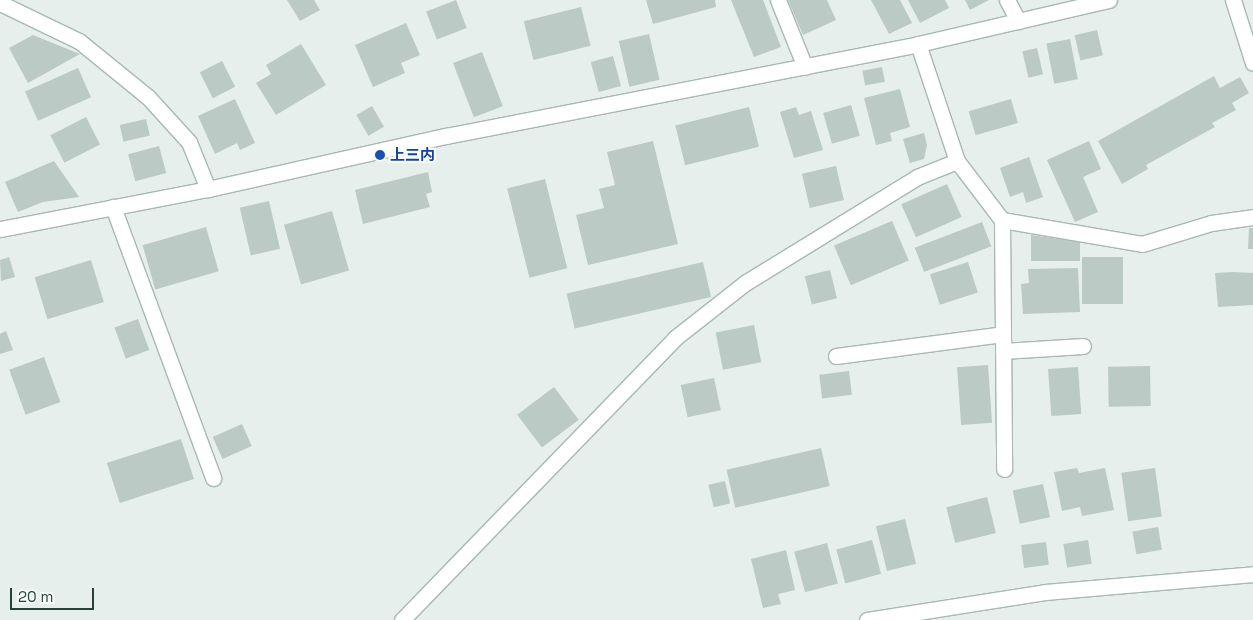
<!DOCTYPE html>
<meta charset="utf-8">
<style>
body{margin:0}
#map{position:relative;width:1253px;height:620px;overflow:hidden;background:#e6efeb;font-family:"Space Grotesk","Noto Sans JP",sans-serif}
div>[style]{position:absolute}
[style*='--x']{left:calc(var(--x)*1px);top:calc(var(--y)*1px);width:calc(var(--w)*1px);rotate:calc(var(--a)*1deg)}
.building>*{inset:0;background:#bbcac4;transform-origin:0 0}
.roads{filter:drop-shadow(1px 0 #a8b8b2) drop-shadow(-1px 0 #a8b8b2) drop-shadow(0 1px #a8b8b2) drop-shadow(0 -1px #a8b8b2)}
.lane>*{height:15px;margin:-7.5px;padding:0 7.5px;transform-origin:7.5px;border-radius:7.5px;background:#fff}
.street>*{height:15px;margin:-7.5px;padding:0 7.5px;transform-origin:7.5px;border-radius:7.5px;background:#fff}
.secondary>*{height:15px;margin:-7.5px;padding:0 7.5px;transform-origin:7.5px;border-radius:7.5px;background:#fff}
.dots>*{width:14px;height:14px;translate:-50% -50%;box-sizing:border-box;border:2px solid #f7fbf9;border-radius:50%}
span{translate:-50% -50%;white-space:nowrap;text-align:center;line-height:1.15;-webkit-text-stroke:4.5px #f7fbf9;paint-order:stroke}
.transit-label{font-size:15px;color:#164399;font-weight:700}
.left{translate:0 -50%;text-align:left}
.scale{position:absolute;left:10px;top:588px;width:84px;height:22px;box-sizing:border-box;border:2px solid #24423a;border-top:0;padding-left:6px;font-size:15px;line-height:18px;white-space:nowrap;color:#24423a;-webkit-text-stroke:4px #f7fbf9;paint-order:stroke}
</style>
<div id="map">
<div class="building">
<div style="clip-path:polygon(287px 0,314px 0,320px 10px,300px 21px)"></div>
<div style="left:456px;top:0;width:30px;height:32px;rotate:69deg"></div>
<div style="clip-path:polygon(646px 0,715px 0,716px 7px,653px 24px)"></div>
<div style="clip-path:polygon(731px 0,763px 0,781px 47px,754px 57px)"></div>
<div style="clip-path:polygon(788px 0,827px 0,836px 20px,803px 35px)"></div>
<div style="clip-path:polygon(871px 0,900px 0,912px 23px,889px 34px)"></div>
<div style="clip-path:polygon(908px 0,945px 0,949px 8px,920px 23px)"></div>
<div style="clip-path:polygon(965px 0,989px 0,970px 10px)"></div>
<div style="left:581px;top:7px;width:40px;height:59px;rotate:76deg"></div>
<div style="clip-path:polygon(406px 23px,420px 55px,401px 63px,405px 73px,373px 87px,355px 45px)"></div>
<div style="left:1097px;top:30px;width:26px;height:23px;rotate:77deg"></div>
<div style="left:649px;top:34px;width:47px;height:31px;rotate:77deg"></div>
<div style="clip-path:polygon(33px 35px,80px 54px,28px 83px,9px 48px)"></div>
<div style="left:1070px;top:39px;width:41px;height:24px;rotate:79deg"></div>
<div style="clip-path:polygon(301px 44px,326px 85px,276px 115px,256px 83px,271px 74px,266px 65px)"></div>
<div style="left:1037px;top:48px;width:27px;height:15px;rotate:77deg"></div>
<div style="left:482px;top:52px;width:58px;height:31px;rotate:69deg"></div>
<div style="left:613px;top:56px;width:31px;height:23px;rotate:75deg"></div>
<div style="left:222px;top:61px;width:29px;height:25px;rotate:63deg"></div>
<div style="left:882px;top:67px;width:15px;height:20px;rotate:79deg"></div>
<div style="left:78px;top:68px;width:32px;height:58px;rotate:66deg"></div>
<div style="clip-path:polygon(1214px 76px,1220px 88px,1240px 77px,1249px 93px,1232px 103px,1236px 110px,1212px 123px,1215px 127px,1146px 165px,1148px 169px,1122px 184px,1098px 141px)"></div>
<div style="clip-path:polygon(900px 89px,910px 127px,890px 133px,892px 141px,876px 145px,864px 98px)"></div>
<div style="clip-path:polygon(235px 99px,255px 143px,240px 150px,237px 143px,215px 154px,198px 116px)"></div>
<div style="left:1011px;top:99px;width:25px;height:44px;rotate:74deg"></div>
<div style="left:851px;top:105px;width:32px;height:29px;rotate:74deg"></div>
<div style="left:372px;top:106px;width:24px;height:18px;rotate:60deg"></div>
<div style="left:749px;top:107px;width:41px;height:76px;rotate:76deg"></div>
<div style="clip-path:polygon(796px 107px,799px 115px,811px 111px,823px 150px,794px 158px,780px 112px)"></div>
<div style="left:86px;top:117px;width:31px;height:40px;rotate:63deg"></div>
<div style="left:146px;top:119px;width:17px;height:27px;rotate:77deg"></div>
<div style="clip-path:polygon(924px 133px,927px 145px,924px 159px,910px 163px,903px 139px)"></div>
<div style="clip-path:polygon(653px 141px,678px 244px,588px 265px,576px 215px,604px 208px,599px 189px,615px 185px,607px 152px)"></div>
<div style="clip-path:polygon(1089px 141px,1101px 169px,1083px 177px,1098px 212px,1075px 222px,1047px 160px)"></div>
<div style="left:159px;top:146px;width:28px;height:32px;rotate:75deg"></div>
<div style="clip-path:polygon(1029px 157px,1043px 197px,1026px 203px,1023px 192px,1010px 197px,1000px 168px)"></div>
<div style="clip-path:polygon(54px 161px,79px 197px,43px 202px,18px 212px,5px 182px)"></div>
<div style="left:836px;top:166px;width:35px;height:35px;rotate:77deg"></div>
<div style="clip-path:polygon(428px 172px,432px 192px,426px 194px,430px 207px,363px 224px,355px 190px)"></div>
<div style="left:545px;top:179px;width:92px;height:39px;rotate:76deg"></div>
<div style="left:947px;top:184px;width:36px;height:50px;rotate:66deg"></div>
<div style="left:269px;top:201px;width:49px;height:30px;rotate:77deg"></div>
<div style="left:332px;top:211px;width:62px;height:50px;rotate:74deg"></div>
<div style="left:892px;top:221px;width:43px;height:63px;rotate:67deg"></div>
<div style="left:982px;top:222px;width:26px;height:72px;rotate:69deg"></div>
<div style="left:206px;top:227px;width:46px;height:66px;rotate:74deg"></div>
<div style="clip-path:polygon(1249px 228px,1253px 228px,1253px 249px,1248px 249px)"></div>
<div style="clip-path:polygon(1031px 235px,1080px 242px,1080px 261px,1031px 261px)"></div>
<div style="clip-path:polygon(9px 257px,15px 277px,1px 281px,0 260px)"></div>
<div style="left:1123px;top:257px;width:47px;height:41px;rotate:90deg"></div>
<div style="left:91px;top:260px;width:44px;height:59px;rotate:73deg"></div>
<div style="left:703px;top:262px;width:36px;height:140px;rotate:77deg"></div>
<div style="left:968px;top:262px;width:32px;height:40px;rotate:72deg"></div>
<div style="clip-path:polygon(1078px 268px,1080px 312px,1023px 314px,1021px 284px,1029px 283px,1028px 269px)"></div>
<div style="left:830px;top:270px;width:29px;height:26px;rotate:76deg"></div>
<div style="clip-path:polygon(1233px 272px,1253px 273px,1253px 305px,1218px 307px,1215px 273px)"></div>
<div style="left:138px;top:319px;width:33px;height:25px;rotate:70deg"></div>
<div style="left:754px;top:325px;width:38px;height:39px;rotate:79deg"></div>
<div style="clip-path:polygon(6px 331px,13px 350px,0 354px,0 334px)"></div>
<div style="left:44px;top:357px;width:48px;height:37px;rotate:70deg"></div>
<div style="left:988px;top:365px;width:58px;height:31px;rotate:86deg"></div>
<div style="left:1150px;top:366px;width:40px;height:42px;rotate:89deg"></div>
<div style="left:1078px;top:367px;width:47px;height:30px;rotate:86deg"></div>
<div style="left:849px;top:371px;width:24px;height:30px;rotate:83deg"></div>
<div style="left:714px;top:378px;width:33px;height:34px;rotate:78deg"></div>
<div style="left:554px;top:387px;width:41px;height:46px;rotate:53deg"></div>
<div style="left:242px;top:424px;width:24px;height:32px;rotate:66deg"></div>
<div style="left:181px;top:439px;width:42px;height:78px;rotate:72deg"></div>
<div style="left:821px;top:448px;width:39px;height:97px;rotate:77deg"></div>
<div style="clip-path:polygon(1077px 468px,1079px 473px,1105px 468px,1114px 510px,1082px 516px,1080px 507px,1062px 511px,1054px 472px)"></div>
<div style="left:1155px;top:468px;width:49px;height:34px;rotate:82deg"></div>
<div style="left:725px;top:481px;width:23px;height:17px;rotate:77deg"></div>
<div style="left:1043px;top:484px;width:34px;height:31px;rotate:78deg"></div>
<div style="left:987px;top:497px;width:37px;height:42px;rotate:76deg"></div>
<div style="left:905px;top:519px;width:46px;height:30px;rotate:76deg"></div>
<div style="left:1158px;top:527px;width:23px;height:26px;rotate:80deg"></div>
<div style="left:872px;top:540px;width:35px;height:37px;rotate:75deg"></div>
<div style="left:1088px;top:540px;width:24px;height:25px;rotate:81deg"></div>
<div style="left:1046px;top:542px;width:23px;height:25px;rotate:83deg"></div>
<div style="left:827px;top:543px;width:42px;height:34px;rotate:75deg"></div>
<div style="clip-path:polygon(786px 550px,795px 590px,778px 594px,781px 604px,763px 608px,751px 559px)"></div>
</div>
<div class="roads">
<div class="lane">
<div style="--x:778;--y:0;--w:72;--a:68.1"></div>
<div style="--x:1007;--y:0;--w:24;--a:62"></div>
<div style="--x:1233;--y:0;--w:66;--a:72.4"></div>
<div style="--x:113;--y:207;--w:289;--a:69.7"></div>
</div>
<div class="street">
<div style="--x:0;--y:3;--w:88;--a:25.7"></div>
<div style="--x:79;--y:41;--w:89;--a:39.1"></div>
<div style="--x:148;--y:97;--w:61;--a:47.7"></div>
<div style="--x:189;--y:142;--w:51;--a:68"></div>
<div style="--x:957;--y:161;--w:74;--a:52.7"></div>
<div style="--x:1002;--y:220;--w:249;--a:89.5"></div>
<div style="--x:1002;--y:220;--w:142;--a:9.7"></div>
<div style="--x:1142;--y:244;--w:72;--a:-16.9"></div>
<div style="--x:1211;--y:223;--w:42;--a:-8.1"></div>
<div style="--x:1003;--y:351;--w:80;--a:-3.6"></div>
<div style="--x:836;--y:356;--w:168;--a:-7.5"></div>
<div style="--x:402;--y:620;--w:392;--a:-45.9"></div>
<div style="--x:675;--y:338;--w:89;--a:-38.2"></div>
<div style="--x:745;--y:283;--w:202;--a:-31.6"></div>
<div style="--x:917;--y:177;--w:43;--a:-21.8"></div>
<div style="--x:957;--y:161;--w:123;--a:-108.4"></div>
<div style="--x:867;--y:620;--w:180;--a:-8.9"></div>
<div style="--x:1045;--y:592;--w:209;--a:-4.9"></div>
</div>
<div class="secondary">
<div style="--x:0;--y:229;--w:212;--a:-10.9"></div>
<div style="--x:208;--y:189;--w:244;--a:-12.6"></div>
<div style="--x:446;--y:136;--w:481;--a:-11"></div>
<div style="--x:918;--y:44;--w:196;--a:-13"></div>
</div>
</div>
<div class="dots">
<div style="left:380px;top:155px;background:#1a4fb4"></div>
</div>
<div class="transit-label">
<span class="left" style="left:390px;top:155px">上三内</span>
</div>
<div class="scale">20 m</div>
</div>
